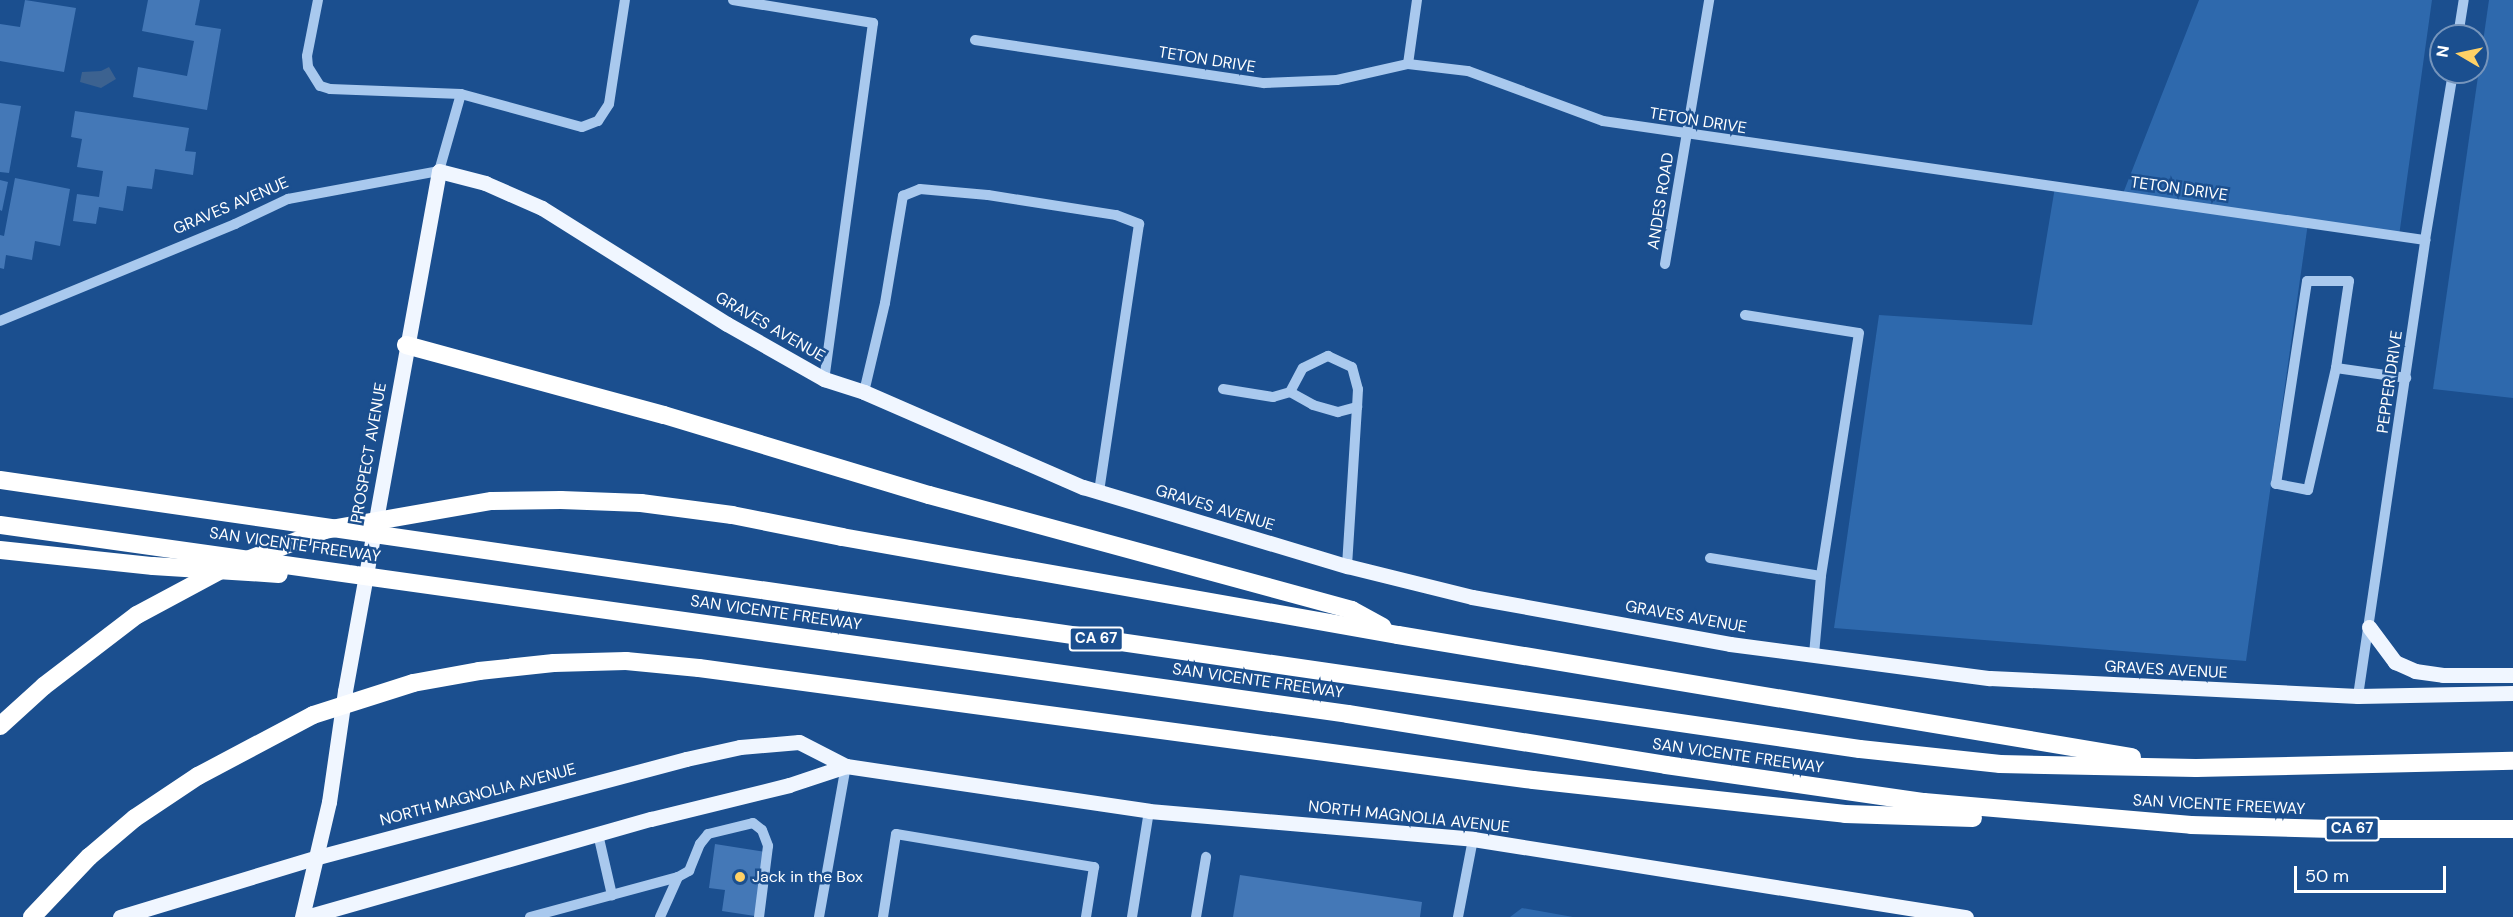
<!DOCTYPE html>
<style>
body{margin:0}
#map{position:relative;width:2513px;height:917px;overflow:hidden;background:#1b4f8f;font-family:"DM Sans",sans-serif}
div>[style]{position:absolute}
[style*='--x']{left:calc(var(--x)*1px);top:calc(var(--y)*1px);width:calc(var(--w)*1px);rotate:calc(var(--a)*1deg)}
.green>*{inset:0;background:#2e69ad}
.water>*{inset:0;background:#3c6290}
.building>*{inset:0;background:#4478b7}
.minor>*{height:10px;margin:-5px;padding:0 5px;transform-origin:5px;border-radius:5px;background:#a9c9ee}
.major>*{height:15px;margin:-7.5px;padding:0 7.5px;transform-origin:7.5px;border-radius:7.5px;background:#f0f6ff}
.highway>*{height:18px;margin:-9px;padding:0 9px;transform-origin:9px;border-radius:9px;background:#fff}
.dots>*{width:16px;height:16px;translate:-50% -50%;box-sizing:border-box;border:3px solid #1b4f8f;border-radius:50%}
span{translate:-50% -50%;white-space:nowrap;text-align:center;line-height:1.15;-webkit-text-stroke:5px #1b4f8f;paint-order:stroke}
.shield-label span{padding:2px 4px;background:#1b4f8f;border:2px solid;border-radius:4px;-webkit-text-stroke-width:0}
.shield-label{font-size:15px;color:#fff;font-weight:700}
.street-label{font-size:16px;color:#fff}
.poi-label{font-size:16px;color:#fff}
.left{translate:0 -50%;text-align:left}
.north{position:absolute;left:2429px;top:24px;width:60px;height:60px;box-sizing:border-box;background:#1b4f8f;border:2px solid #7695bc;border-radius:50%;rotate:279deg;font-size:16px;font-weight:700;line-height:24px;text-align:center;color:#fff}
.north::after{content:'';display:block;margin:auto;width:21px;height:27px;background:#ffd166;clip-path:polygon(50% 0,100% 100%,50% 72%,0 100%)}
.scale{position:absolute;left:2294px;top:866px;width:152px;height:27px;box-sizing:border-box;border:3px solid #fff;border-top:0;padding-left:8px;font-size:18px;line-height:21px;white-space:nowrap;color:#fff;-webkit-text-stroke:4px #1b4f8f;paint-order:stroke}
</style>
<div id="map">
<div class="green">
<div style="clip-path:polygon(2199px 0,2432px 0,2399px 236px,2308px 223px,2246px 661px,1834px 628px,1879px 315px,2032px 325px,2055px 187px,2122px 196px)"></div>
<div style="clip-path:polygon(2489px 0,2513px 0,2513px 398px,2433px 389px)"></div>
<div style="clip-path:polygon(1522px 908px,1573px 917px,1510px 917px)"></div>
</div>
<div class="water">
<div style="clip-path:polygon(109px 67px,116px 79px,101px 88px,80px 82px,82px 72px,101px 71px)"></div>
</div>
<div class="building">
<div style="clip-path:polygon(25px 0,76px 8px,64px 72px,0 61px,0 24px,20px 27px)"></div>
<div style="clip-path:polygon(148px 0,200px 0,195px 25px,221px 29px,207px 110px,133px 97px,138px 67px,187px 76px,194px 41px,142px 31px)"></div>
<div style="clip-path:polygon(0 103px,21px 106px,9px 173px,0 172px)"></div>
<div style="clip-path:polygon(75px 111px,189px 128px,185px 151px,196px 152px,193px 175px,155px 169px,152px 189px,127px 186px,123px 211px,99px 207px,96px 224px,73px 221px,77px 194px,99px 197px,103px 171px,77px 167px,82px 139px,71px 137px)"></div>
<div style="clip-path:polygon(15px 178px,70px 189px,60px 246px,35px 241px,32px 260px,6px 255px,4px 269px,0 268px,0 235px,4px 236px)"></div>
<div style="clip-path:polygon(0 180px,8px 182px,2px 211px,0 210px)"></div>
<div style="clip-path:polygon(715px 844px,765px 852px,755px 916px,722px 911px,725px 890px,709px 888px)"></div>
<div style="clip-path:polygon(1240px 875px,1422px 902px,1420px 917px,1233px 917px)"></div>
</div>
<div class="minor">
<div style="--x:733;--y:0;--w:142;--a:9.3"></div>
<div style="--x:873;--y:23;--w:359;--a:97.8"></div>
<div style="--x:2458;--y:36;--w:36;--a:-81"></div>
<div style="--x:975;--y:40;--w:292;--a:8.5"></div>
<div style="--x:1264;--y:83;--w:73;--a:-2.4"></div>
<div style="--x:1337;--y:80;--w:73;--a:-12.7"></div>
<div style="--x:1408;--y:64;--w:60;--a:6.7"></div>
<div style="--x:1468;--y:71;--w:144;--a:20.3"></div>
<div style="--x:1603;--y:121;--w:831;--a:8.24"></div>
<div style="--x:1408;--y:64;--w:65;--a:-82"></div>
<div style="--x:461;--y:94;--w:125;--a:15.3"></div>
<div style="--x:582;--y:127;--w:17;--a:-21"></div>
<div style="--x:598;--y:121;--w:20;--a:-57"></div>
<div style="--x:609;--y:104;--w:105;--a:-81.3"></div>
<div style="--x:1665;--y:264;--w:268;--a:-80.5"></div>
<div style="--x:1745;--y:315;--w:115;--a:9"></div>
<div style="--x:1859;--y:333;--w:246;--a:98.9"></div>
<div style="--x:1821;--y:576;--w:78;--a:95.1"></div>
<div style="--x:0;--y:321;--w:254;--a:-22.4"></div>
<div style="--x:235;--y:224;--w:59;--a:-25.3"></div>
<div style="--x:288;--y:199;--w:154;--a:-10.5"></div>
<div style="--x:439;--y:171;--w:80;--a:-74.1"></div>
<div style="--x:461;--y:94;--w:131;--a:-177.8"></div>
<div style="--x:330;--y:89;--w:10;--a:-163"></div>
<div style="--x:320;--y:86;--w:22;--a:-122"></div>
<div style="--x:308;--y:67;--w:11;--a:-95"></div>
<div style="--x:307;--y:56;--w:57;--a:-78.9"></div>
<div style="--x:2336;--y:368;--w:125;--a:102.9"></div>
<div style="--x:2308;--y:490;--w:33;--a:-169"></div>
<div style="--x:2276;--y:484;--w:205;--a:-81.3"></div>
<div style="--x:2307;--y:281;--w:42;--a:0"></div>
<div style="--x:2349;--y:281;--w:88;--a:98.5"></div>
<div style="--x:2336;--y:368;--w:71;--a:8.1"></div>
<div style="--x:1223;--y:389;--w:51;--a:9.1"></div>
<div style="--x:1273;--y:397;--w:18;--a:-16"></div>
<div style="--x:1290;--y:392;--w:27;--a:-62"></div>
<div style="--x:1303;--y:368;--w:28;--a:-26"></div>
<div style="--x:1328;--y:356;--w:26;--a:25"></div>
<div style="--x:1352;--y:367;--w:23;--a:75"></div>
<div style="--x:1358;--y:389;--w:18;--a:93"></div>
<div style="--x:1357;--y:407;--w:159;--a:93.6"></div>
<div style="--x:864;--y:392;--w:91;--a:-76.7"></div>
<div style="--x:885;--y:303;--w:109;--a:-80.5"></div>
<div style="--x:903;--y:196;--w:18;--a:-22"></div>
<div style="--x:920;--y:189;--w:68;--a:5"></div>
<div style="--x:988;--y:195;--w:130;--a:8.9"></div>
<div style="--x:1116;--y:215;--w:25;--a:21"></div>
<div style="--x:1139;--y:224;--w:271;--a:98.5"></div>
<div style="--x:1290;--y:392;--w:26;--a:29"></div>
<div style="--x:1313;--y:405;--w:26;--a:16"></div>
<div style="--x:1338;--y:412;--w:20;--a:-15"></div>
<div style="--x:1710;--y:558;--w:112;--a:9.2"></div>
<div style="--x:2358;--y:696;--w:461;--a:-81.6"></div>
<div style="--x:2425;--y:240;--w:170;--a:-80.5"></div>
<div style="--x:598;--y:834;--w:63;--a:77.1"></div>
<div style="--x:678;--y:877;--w:13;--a:-29"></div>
<div style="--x:689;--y:871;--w:29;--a:-68"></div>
<div style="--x:700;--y:844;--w:13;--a:-51"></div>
<div style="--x:708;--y:834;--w:46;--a:-13.7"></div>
<div style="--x:753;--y:823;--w:11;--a:38"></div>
<div style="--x:762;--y:830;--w:17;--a:69"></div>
<div style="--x:768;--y:846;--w:72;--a:97.2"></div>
<div style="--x:530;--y:917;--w:153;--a:-15.1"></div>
<div style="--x:678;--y:877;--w:44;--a:114.2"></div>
<div style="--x:819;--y:917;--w:153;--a:-79.9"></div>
<div style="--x:883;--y:917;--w:84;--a:-81.1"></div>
<div style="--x:896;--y:834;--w:201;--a:9.5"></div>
<div style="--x:1094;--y:867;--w:51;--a:99.1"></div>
<div style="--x:1132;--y:917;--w:107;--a:-80.9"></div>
<div style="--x:1196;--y:917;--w:61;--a:-80.5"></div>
<div style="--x:1458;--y:917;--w:79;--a:-79.1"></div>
</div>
<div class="major">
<div style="--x:2369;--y:627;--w:44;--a:53.4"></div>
<div style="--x:2395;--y:662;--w:22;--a:24"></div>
<div style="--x:2415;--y:671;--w:28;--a:8"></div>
<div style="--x:2443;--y:675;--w:70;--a:0"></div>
<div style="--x:120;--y:917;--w:207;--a:-16.9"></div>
<div style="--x:318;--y:857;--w:381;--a:-14.9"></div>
<div style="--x:686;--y:759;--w:55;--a:-12.5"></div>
<div style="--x:740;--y:747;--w:59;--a:-4.8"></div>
<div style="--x:799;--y:742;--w:53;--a:27.1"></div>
<div style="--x:846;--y:766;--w:306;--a:8.4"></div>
<div style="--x:1149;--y:811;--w:325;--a:4.9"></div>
<div style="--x:1473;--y:839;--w:499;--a:9"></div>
<div style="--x:302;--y:917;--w:118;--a:-76.8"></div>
<div style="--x:329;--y:802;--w:112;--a:-81.8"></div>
<div style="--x:345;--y:691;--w:528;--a:-79.75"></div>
<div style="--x:439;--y:171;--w:48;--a:14.6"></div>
<div style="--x:485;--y:183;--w:62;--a:23.7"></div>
<div style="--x:542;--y:208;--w:218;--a:32.1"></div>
<div style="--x:727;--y:324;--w:112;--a:29.6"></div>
<div style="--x:824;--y:379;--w:42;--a:18"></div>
<div style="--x:864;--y:392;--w:239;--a:23.5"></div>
<div style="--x:1083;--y:487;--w:276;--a:16.7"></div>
<div style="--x:1347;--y:566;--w:129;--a:13.9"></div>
<div style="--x:1472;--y:597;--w:262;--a:10.3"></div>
<div style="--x:1730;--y:644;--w:262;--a:7.5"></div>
<div style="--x:1990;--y:678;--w:368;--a:2.8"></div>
<div style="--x:2358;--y:696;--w:155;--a:-1.1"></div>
<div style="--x:306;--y:917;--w:359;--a:-15.9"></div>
<div style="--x:651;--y:819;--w:142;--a:-13.8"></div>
<div style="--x:789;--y:785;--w:60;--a:-18.4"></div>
</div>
<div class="highway">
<div style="--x:406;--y:345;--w:267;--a:15.2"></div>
<div style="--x:664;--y:415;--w:277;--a:16.8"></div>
<div style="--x:929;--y:495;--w:438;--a:15.2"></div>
<div style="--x:1352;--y:610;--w:35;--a:29"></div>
<div style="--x:0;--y:480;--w:1879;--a:8.23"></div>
<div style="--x:1860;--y:749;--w:141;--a:6.1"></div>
<div style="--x:2000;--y:764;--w:196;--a:1.2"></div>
<div style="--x:2196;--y:768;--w:317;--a:-1.3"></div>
<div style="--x:0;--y:525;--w:1361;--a:7.98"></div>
<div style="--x:1348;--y:714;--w:322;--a:9.1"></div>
<div style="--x:1666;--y:765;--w:261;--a:8.2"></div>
<div style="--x:1924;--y:802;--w:268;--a:4.9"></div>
<div style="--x:2191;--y:825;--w:142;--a:1.6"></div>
<div style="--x:2333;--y:829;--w:180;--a:0"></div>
<div style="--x:0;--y:550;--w:154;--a:6"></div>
<div style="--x:153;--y:566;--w:126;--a:3.6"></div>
<div style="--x:0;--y:726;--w:59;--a:-42.3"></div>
<div style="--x:44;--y:686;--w:117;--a:-37.4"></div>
<div style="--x:137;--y:615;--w:95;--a:-28.2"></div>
<div style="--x:221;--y:570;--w:111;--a:-21"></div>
<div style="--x:325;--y:530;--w:169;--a:-9.9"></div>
<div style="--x:492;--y:501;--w:69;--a:-0.8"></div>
<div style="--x:561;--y:500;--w:80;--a:2.1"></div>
<div style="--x:641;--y:503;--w:92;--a:7.5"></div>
<div style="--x:732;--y:515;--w:112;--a:11.3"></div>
<div style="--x:842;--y:537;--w:565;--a:10"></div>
<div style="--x:1398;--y:635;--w:744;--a:9.44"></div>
<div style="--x:32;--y:917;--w:83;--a:-46.5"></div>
<div style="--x:89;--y:857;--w:60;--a:-40.3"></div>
<div style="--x:135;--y:818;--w:76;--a:-33.7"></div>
<div style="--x:198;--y:776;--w:130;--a:-27.9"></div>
<div style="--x:313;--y:715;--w:105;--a:-17.7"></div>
<div style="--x:413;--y:683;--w:67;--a:-10.3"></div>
<div style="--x:479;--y:671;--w:75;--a:-6.1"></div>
<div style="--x:554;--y:663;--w:72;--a:-1.6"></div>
<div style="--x:626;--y:661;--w:73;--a:5.5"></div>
<div style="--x:699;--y:668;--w:841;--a:7.65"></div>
<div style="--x:1533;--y:780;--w:314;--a:6.2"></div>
<div style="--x:1845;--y:814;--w:128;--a:1.8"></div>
</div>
<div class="dots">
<div style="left:740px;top:877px;background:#ffd166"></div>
</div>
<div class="shield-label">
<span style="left:1096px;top:639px">CA 67</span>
<span style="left:2352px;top:829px">CA 67</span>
</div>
<div class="street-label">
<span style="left:1207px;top:60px;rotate:9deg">TETON DRIVE</span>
<span style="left:1698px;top:121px;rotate:9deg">TETON DRIVE</span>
<span style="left:2179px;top:189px;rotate:8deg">TETON DRIVE</span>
<span style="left:1661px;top:201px;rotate:-81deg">ANDES ROAD</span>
<span style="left:231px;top:206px;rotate:-23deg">GRAVES AVENUE</span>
<span style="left:770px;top:327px;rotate:30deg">GRAVES AVENUE</span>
<span style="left:2390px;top:382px;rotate:-82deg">PEPPER DRIVE</span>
<span style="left:369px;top:453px;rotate:-80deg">PROSPECT AVENUE</span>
<span style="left:1215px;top:508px;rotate:17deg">GRAVES AVENUE</span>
<span style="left:295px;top:545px;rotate:8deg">SAN VICENTE FREEWAY</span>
<span style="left:776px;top:613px;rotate:8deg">SAN VICENTE FREEWAY</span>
<span style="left:1686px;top:617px;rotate:10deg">GRAVES AVENUE</span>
<span style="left:2166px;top:670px;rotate:3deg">GRAVES AVENUE</span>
<span style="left:1258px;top:681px;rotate:8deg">SAN VICENTE FREEWAY</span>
<span style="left:1738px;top:756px;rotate:8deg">SAN VICENTE FREEWAY</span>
<span style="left:478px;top:795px;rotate:-15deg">NORTH MAGNOLIA AVENUE</span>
<span style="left:2219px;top:805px;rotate:3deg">SAN VICENTE FREEWAY</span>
<span style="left:1409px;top:817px;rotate:6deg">NORTH MAGNOLIA AVENUE</span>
</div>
<div class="poi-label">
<span class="left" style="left:752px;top:877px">Jack in the Box</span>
</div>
<div class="north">N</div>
<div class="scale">50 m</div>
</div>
